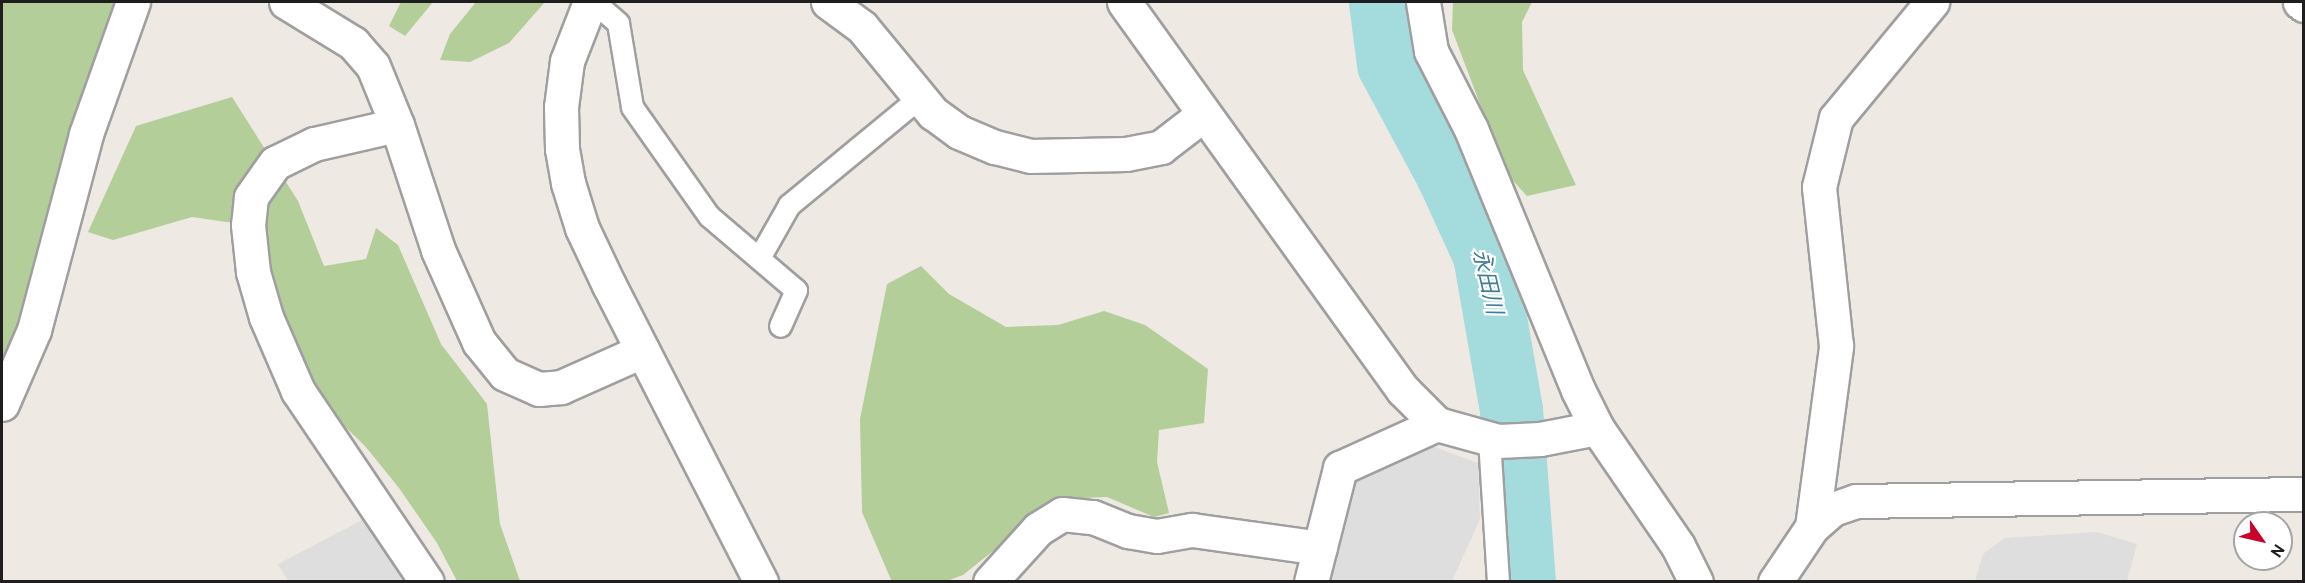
<!DOCTYPE html>
<meta charset="utf-8">
<style>
body{margin:0}
#map{position:relative;width:2305px;height:583px;overflow:hidden;background:#efe9e4;font-family:Overpass,"Noto Sans JP",sans-serif}
div>[style]{position:absolute}
[style*='--x']{left:calc(var(--x)*1px);top:calc(var(--y)*1px);width:calc(var(--w)*1px);rotate:calc(var(--a)*1deg)}
.forest>*{inset:0;background:#b3ce99}
.parking>*{inset:0;background:#dedede}
.river>*{height:63px;margin:-31.5px;padding:0 31.5px;transform-origin:31.5px;border-radius:31.5px;background:#a4dbdc}
.roads{filter:drop-shadow(2px 0 #9f9f9f) drop-shadow(-2px 0 #9f9f9f) drop-shadow(0 2px #9f9f9f) drop-shadow(0 -2px #9f9f9f)}
.service>*{height:21px;margin:-10.5px;padding:0 10.5px;transform-origin:10.5px;border-radius:10.5px;background:#fff}
.minor>*{height:33px;margin:-16.5px;padding:0 16.5px;transform-origin:16.5px;border-radius:16.5px;background:#fff}
.tertiary>*{height:33px;margin:-16.5px;padding:0 16.5px;transform-origin:16.5px;border-radius:16.5px;background:#fff}
span{translate:-50% -50%;white-space:nowrap;text-align:center;line-height:1.15;-webkit-text-stroke:4.5px #fff;paint-order:stroke}
.water-label{font-size:22px;color:#427d96;font-style:italic}
.frame{position:absolute;inset:0;border:3px solid #1e1e1e;pointer-events:none}
.north{position:absolute;left:2233px;top:511px;width:60px;height:60px;box-sizing:border-box;background:#fff;border:2px solid #a5a5a5;border-radius:50%;rotate:124deg;font-size:16px;font-weight:700;line-height:24px;text-align:center;color:#1e1e1e}
.north::after{content:'';display:block;margin:auto;width:21px;height:27px;background:#ca022a;clip-path:polygon(50% 0,100% 100%,50% 72%,0 100%)}
</style>
<div id="map">
<div class="forest">
<div style="clip-path:polygon(2px 2px,118px 2px,2px 384px)"></div>
<div style="clip-path:polygon(401px 2px,433px 2px,405px 36px,389px 26px)"></div>
<div style="clip-path:polygon(476px 2px,545px 2px,509px 43px,470px 62px,440px 60px,450px 34px)"></div>
<div style="clip-path:polygon(1453px 2px,1532px 2px,1522px 22px,1523px 70px,1576px 185px,1527px 196px,1506px 173px,1452px 30px)"></div>
<div style="clip-path:polygon(232px 97px,298px 201px,324px 266px,366px 259px,376px 228px,398px 245px,441px 344px,487px 404px,500px 524px,520px 581px,457px 581px,437px 543px,399px 488px,365px 446px,334px 416px,304px 364px,271px 286px,261px 227px,192px 217px,113px 240px,88px 232px,136px 126px)"></div>
<div style="clip-path:polygon(921px 266px,949px 294px,1006px 327px,1058px 325px,1104px 311px,1145px 325px,1208px 369px,1204px 423px,1159px 430px,1157px 462px,1169px 513px,1154px 517px,1107px 497px,1058px 499px,963px 575px,947px 581px,892px 582px,862px 512px,860px 419px,887px 284px)"></div>
</div>
<div class="parking">
<div style="clip-path:polygon(1432px 446px,1478px 463px,1480px 519px,1452px 581px,1323px 582px,1346px 492px,1366px 468px)"></div>
<div style="clip-path:polygon(364px 519px,402px 581px,288px 581px,278px 564px)"></div>
<div style="clip-path:polygon(2097px 532px,2137px 544px,2127px 581px,1975px 581px,1983px 554px,2005px 538px)"></div>
</div>
<div class="river">
<div style="--x:1380;--y:2;--w:63;--a:82.6"></div>
<div style="--x:1388;--y:64;--w:125;--a:61.8"></div>
<div style="--x:1447;--y:174;--w:89;--a:65.4"></div>
<div style="--x:1484;--y:255;--w:156;--a:80.1"></div>
<div style="--x:1511;--y:409;--w:173;--a:85.7"></div>
</div>
<div class="roads">
<div class="service">
<div style="--x:594;--y:2;--w:32;--a:41"></div>
<div style="--x:618;--y:23;--w:85;--a:80.5"></div>
<div style="--x:632;--y:107;--w:133;--a:54.8"></div>
<div style="--x:709;--y:216;--w:114;--a:40.4"></div>
<div style="--x:796;--y:290;--w:39;--a:114"></div>
<div style="--x:759;--y:258;--w:61;--a:-60.5"></div>
<div style="--x:789;--y:205;--w:170;--a:-39.5"></div>
<div style="--x:1489;--y:439;--w:143;--a:86.4"></div>
</div>
<div class="minor">
<div style="--x:286;--y:2;--w:79;--a:31.5"></div>
<div style="--x:353;--y:43;--w:30;--a:49"></div>
<div style="--x:373;--y:66;--w:64;--a:67.9"></div>
<div style="--x:397;--y:125;--w:132;--a:71.8"></div>
<div style="--x:438;--y:250;--w:101;--a:66"></div>
<div style="--x:479;--y:342;--w:41;--a:50.9"></div>
<div style="--x:505;--y:374;--w:37;--a:24"></div>
<div style="--x:539;--y:389;--w:22;--a:-5"></div>
<div style="--x:561;--y:387;--w:89;--a:-24"></div>
<div style="--x:828;--y:2;--w:42;--a:36.3"></div>
<div style="--x:862;--y:27;--w:112;--a:50.5"></div>
<div style="--x:933;--y:113;--w:32;--a:36"></div>
<div style="--x:959;--y:132;--w:39;--a:23"></div>
<div style="--x:995;--y:147;--w:36;--a:14"></div>
<div style="--x:1030;--y:156;--w:96;--a:-1.2"></div>
<div style="--x:1126;--y:154;--w:36;--a:-11"></div>
<div style="--x:1161;--y:147;--w:54;--a:-37.5"></div>
<div style="--x:2300;--y:2;--w:5;--a:37"></div>
<div style="--x:397;--y:125;--w:85;--a:167.1"></div>
<div style="--x:314;--y:144;--w:43;--a:154"></div>
<div style="--x:275;--y:163;--w:42;--a:125.2"></div>
<div style="--x:251;--y:197;--w:28;--a:96"></div>
<div style="--x:248;--y:225;--w:47;--a:83.9"></div>
<div style="--x:253;--y:272;--w:47;--a:73.9"></div>
<div style="--x:266;--y:317;--w:81;--a:66.6"></div>
<div style="--x:298;--y:391;--w:230;--a:56"></div>
<div style="--x:2;--y:404;--w:81;--a:-66.6"></div>
<div style="--x:34;--y:330;--w:203;--a:-75.1"></div>
<div style="--x:86;--y:134;--w:140;--a:-70.4"></div>
<div style="--x:1812;--y:527;--w:183;--a:-82.4"></div>
<div style="--x:1836;--y:346;--w:160;--a:-96.1"></div>
<div style="--x:1819;--y:187;--w:71;--a:-76.2"></div>
<div style="--x:1836;--y:118;--w:151;--a:-50.4"></div>
<div style="--x:990;--y:582;--w:72;--a:-47.8"></div>
<div style="--x:1038;--y:529;--w:28;--a:-32"></div>
<div style="--x:1062;--y:514;--w:31;--a:6"></div>
<div style="--x:1093;--y:517;--w:38;--a:22"></div>
<div style="--x:1128;--y:531;--w:29;--a:10"></div>
<div style="--x:1157;--y:536;--w:36;--a:-10"></div>
<div style="--x:1192;--y:530;--w:129;--a:8"></div>
<div style="--x:1311;--y:582;--w:118;--a:-75.7"></div>
<div style="--x:1340;--y:468;--w:107;--a:-24.4"></div>
<div style="--x:1775;--y:582;--w:66;--a:-56.1"></div>
<div style="--x:1812;--y:527;--w:28;--a:-41"></div>
<div style="--x:1833;--y:509;--w:24;--a:-19"></div>
<div style="--x:1856;--y:501;--w:448;--a:-0.9"></div>
</div>
<div class="tertiary">
<div style="--x:590;--y:2;--w:63;--a:111.3"></div>
<div style="--x:567;--y:61;--w:46;--a:97.4"></div>
<div style="--x:561;--y:107;--w:42;--a:88.6"></div>
<div style="--x:562;--y:149;--w:35;--a:80"></div>
<div style="--x:568;--y:183;--w:47;--a:72.7"></div>
<div style="--x:582;--y:228;--w:63;--a:64.7"></div>
<div style="--x:609;--y:285;--w:334;--a:62.9"></div>
<div style="--x:1124;--y:2;--w:478;--a:54.3"></div>
<div style="--x:1403;--y:390;--w:48;--a:45"></div>
<div style="--x:1437;--y:424;--w:63;--a:15.6"></div>
<div style="--x:1498;--y:441;--w:42;--a:-2.7"></div>
<div style="--x:1540;--y:439;--w:58;--a:-10.9"></div>
<div style="--x:1423;--y:2;--w:50;--a:80.7"></div>
<div style="--x:1431;--y:51;--w:88;--a:62.9"></div>
<div style="--x:1471;--y:129;--w:282;--a:67.7"></div>
<div style="--x:1578;--y:390;--w:42;--a:63.4"></div>
<div style="--x:1597;--y:428;--w:143;--a:55.5"></div>
<div style="--x:1678;--y:546;--w:40;--a:63.4"></div>
</div>
</div>
<div class="water-label">
<span style="left:1486px;top:282px;rotate:77deg">永田川</span>
</div>
<div class="frame"></div>
<div class="north">N</div>
</div>
